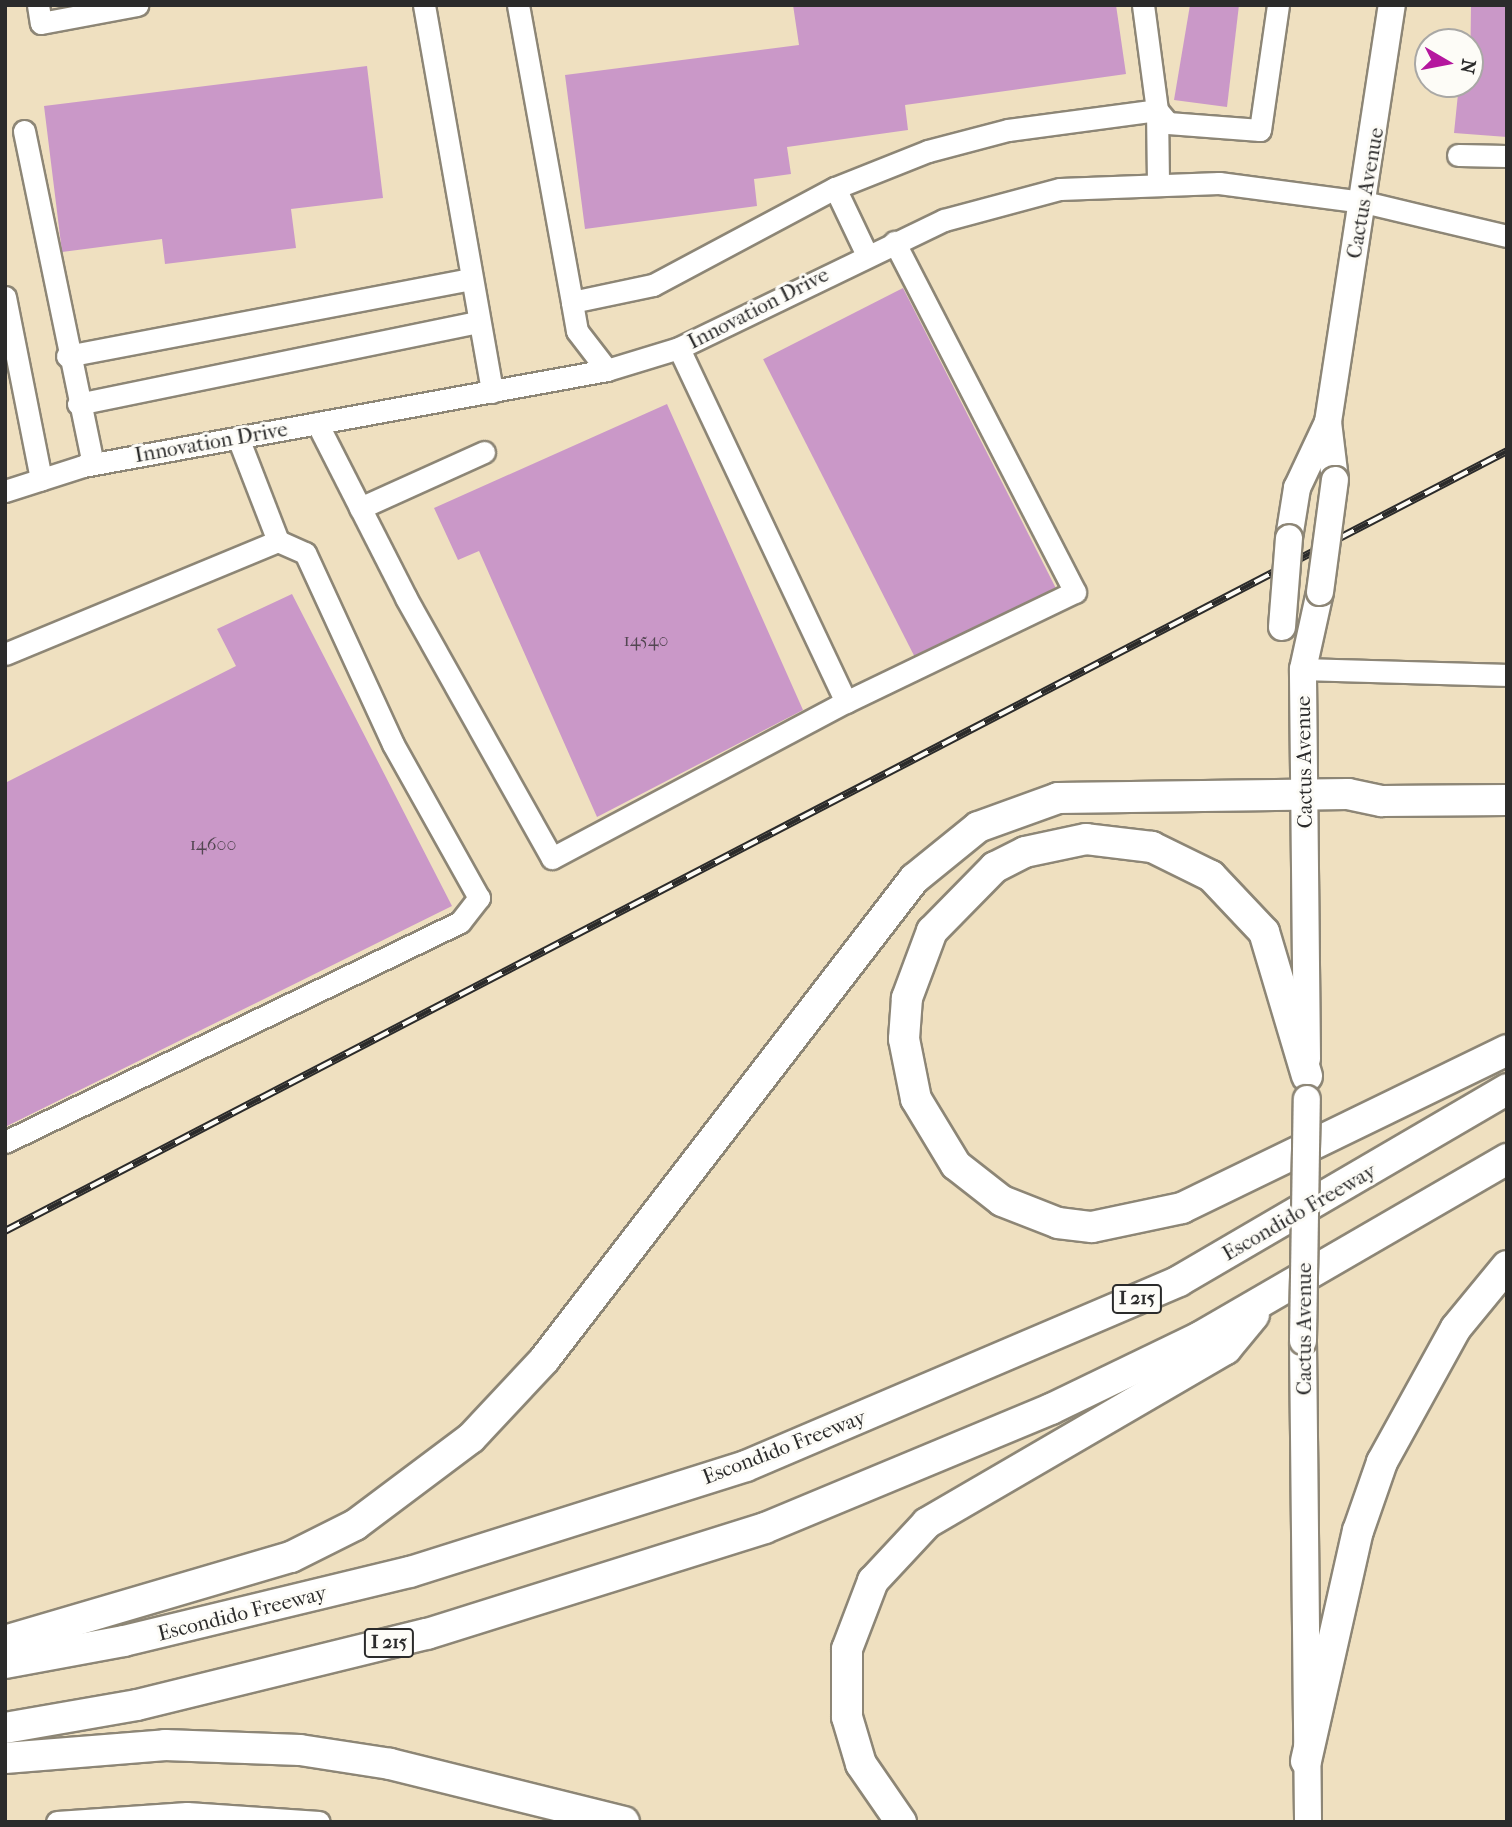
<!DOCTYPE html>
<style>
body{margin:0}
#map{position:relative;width:1512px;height:1827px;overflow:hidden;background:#efe0c0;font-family:"IM FELL French Canon",serif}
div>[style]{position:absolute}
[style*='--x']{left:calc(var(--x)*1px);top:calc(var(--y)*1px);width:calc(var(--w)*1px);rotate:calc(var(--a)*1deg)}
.building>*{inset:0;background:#ca98c8;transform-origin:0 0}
.roads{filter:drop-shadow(2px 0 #8d8676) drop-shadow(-2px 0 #8d8676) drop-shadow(0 2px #8d8676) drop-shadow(0 -2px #8d8676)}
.minor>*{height:21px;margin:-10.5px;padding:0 10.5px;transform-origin:10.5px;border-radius:10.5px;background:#fff}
.major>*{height:26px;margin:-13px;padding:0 13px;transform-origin:13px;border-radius:13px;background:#fff}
.highway>*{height:30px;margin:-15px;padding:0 15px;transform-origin:15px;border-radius:15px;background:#fff}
.rail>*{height:8px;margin-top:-4px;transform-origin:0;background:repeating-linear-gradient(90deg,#fdfcf7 0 16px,#2b2b2b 0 32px);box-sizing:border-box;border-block:2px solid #2b2b2b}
.bridges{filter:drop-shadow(2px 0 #8d8676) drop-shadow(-2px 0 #8d8676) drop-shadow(0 2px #8d8676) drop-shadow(0 -2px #8d8676)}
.major-bridge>*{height:26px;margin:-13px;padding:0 13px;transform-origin:13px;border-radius:13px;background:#fff}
span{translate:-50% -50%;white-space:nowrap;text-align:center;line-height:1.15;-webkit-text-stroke:6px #fdfcf7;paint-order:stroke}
.number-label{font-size:18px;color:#534652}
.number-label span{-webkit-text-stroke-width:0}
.shield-label span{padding:2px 5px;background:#fdfcf7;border:2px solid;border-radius:5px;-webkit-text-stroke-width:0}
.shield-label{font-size:19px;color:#2b2b2b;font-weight:700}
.street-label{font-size:21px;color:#2b2b2b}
.frame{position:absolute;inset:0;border:7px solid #2b2b2b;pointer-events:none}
.north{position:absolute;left:1414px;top:28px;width:70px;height:70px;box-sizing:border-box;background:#fdfcf7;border:2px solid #a9a8a5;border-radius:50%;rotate:100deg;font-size:19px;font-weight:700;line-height:28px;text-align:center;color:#2b2b2b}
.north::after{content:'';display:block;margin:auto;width:24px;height:32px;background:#b5179e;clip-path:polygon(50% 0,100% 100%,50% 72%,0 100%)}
</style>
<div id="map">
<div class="building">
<div style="clip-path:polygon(793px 5px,1116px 5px,1126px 74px,905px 105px,908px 130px,787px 147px,791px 174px,754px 179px,757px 206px,585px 229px,565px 75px,799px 45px)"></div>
<div style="clip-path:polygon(1190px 5px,1239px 5px,1227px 107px,1174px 100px)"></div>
<div style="clip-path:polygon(1471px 5px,1507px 5px,1507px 137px,1454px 133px,1459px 84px,1470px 84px)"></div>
<div style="clip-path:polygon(367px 66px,383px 198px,291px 209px,296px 248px,165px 264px,162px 239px,62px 252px,44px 106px)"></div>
<div style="left:903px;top:288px;width:336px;height:157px;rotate:63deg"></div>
<div style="clip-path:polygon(667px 404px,803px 710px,597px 817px,479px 551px,458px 560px,434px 508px)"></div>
<div style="clip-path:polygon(292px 594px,452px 906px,5px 1127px,5px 783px,236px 666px,217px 629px)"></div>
</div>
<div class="roads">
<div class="minor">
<div style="--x:38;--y:5;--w:18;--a:81"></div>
<div style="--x:41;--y:23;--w:98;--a:-10.6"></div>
<div style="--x:424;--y:5;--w:393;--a:80"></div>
<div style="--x:518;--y:5;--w:302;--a:79.7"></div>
<div style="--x:1143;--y:5;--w:106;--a:82.4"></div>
<div style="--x:1157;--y:110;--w:17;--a:50"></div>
<div style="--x:1168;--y:123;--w:92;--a:4.4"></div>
<div style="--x:1260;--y:130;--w:126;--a:-81.8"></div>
<div style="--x:24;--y:131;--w:340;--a:78.3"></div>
<div style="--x:1458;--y:155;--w:49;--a:1.2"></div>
<div style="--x:835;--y:188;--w:100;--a:-21.7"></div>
<div style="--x:928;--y:151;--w:83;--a:-14.7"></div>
<div style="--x:1008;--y:130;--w:150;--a:-7.6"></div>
<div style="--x:1157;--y:110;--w:73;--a:89.2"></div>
<div style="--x:5;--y:297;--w:186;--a:78.8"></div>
<div style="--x:67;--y:356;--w:409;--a:-10.8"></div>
<div style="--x:607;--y:370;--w:49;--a:-127.6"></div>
<div style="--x:577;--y:331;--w:29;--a:-100"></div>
<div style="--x:572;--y:302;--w:83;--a:-11.9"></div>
<div style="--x:653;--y:285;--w:206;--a:-28.1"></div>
<div style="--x:835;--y:188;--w:72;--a:64.5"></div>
<div style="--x:78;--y:404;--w:406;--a:-11.6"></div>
<div style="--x:317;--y:423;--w:196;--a:63"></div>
<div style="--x:406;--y:598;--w:298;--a:60.7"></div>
<div style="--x:552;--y:858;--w:333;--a:-28"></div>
<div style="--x:846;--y:702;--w:391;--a:-115.3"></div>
<div style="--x:5;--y:491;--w:82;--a:-17.8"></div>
<div style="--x:83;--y:466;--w:533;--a:-10.38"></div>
<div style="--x:607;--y:370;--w:75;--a:-17"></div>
<div style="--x:679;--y:348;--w:294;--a:-25.8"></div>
<div style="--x:944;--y:220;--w:120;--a:-15"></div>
<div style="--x:1060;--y:189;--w:159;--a:-2.2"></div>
<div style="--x:1219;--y:183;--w:146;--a:7.5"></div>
<div style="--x:1364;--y:202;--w:147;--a:13.4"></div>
<div style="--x:360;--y:508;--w:136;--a:-24.3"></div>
<div style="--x:5;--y:654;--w:295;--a:-22.5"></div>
<div style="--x:1303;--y:669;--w:204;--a:1.7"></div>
<div style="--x:846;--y:702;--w:254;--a:-25.7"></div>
<div style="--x:1075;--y:592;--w:394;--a:-117.3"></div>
<div style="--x:5;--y:1142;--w:505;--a:-25.8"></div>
<div style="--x:460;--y:922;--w:31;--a:-52"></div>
<div style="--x:479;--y:898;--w:176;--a:-119.2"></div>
<div style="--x:393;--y:744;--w:210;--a:-114.7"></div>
<div style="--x:305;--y:553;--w:30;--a:-156"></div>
<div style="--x:278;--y:541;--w:110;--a:-111.2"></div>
<div style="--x:57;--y:1822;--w:130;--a:-4"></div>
<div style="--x:187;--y:1813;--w:132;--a:3.9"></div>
</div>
<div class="major">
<div style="--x:1328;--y:422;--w:58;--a:83.1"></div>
<div style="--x:1289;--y:538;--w:51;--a:-80.9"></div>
<div style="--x:1297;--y:488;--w:73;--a:-64.8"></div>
<div style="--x:1328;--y:422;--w:422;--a:-81.3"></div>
<div style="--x:1307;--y:1059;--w:390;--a:-90.6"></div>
<div style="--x:1303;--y:669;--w:79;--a:-77.6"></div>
<div style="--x:1303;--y:1341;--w:481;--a:89.4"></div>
</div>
<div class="highway">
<div style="--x:1307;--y:1076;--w:150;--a:-106.6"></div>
<div style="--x:1264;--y:932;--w:77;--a:-133.4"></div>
<div style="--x:1211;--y:876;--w:66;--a:-153.8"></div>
<div style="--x:1152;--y:847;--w:66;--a:-173.1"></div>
<div style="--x:1086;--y:839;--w:62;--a:168"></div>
<div style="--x:1025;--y:852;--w:34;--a:153"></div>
<div style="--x:995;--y:867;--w:90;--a:134.5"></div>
<div style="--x:932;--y:931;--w:72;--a:110.5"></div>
<div style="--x:907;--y:998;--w:41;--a:94.2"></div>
<div style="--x:904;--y:1039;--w:61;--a:78.7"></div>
<div style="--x:916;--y:1099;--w:77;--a:58.8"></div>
<div style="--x:956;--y:1165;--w:58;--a:38"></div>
<div style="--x:1002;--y:1201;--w:60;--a:21.4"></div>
<div style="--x:1058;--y:1223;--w:34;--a:7"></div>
<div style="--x:1092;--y:1227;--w:92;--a:-11.9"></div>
<div style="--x:1182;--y:1208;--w:361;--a:-25.9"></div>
<div style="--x:5;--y:1641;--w:298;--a:-16.4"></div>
<div style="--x:291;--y:1557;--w:72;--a:-26.6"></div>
<div style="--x:355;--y:1525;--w:145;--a:-36.9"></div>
<div style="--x:471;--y:1438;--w:107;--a:-46.9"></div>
<div style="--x:544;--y:1360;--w:607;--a:-52.43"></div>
<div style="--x:914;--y:879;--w:82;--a:-39.1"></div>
<div style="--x:978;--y:827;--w:85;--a:-19.9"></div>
<div style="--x:1058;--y:798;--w:290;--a:-0.8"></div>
<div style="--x:1348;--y:794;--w:35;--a:12"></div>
<div style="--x:1382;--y:801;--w:125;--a:-0.5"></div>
<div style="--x:5;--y:1663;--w:121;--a:-10.5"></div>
<div style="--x:124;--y:1641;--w:294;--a:-13.6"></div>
<div style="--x:410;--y:1572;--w:352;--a:-17.5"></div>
<div style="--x:746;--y:1466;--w:471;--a:-23.1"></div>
<div style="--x:1179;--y:1281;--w:380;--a:-30.3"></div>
<div style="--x:5;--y:1728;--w:134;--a:-9.9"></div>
<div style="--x:137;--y:1705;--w:299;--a:-13.8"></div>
<div style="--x:427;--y:1634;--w:354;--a:-17.4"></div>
<div style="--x:765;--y:1528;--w:310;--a:-22.6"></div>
<div style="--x:1051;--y:1409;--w:165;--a:-25.8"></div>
<div style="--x:1200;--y:1337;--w:355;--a:-30.1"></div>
<div style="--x:5;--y:1758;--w:161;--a:-4.6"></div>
<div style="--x:165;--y:1745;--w:135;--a:2.1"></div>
<div style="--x:300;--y:1750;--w:91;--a:8.8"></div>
<div style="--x:390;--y:1764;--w:241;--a:13.9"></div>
<div style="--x:1306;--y:1761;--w:236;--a:-77.3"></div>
<div style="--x:1358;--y:1531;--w:73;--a:-70.8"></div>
<div style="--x:1382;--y:1462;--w:153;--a:-61.1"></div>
<div style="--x:1456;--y:1328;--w:80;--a:-50.6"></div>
<div style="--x:901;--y:1822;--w:70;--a:-124.6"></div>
<div style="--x:861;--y:1764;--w:49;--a:-106.6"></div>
<div style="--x:847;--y:1717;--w:68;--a:-90"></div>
<div style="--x:847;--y:1649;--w:73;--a:-69.1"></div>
<div style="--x:873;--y:1581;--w:79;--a:-47"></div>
<div style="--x:927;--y:1523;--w:346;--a:-30.2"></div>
<div style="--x:1226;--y:1349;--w:44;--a:-50.5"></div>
</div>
</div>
<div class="rail">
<div style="--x:5;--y:1231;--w:1692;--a:-27.44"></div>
</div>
<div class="bridges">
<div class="major-bridge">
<div style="--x:1320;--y:592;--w:113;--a:-82.4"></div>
<div style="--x:1282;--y:627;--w:89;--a:-85.5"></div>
<div style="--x:1303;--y:1341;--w:242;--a:-89.1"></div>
</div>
</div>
<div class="number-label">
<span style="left:646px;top:641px">14540</span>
<span style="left:213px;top:845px">14600</span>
</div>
<div class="shield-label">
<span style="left:1137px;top:1299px">I 215</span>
<span style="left:389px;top:1643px">I 215</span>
</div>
<div class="street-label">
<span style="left:1365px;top:193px;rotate:-80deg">Cactus Avenue</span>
<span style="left:758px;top:308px;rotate:-27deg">Innovation Drive</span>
<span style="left:211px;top:442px;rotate:-10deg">Innovation Drive</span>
<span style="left:1304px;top:762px;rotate:-91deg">Cactus Avenue</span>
<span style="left:1299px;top:1212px;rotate:-30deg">Escondido Freeway</span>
<span style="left:1304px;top:1329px;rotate:-90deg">Cactus Avenue</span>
<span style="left:784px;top:1447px;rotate:-21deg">Escondido Freeway</span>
<span style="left:242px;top:1613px;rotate:-14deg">Escondido Freeway</span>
</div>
<div class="frame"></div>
<div class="north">N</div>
</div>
